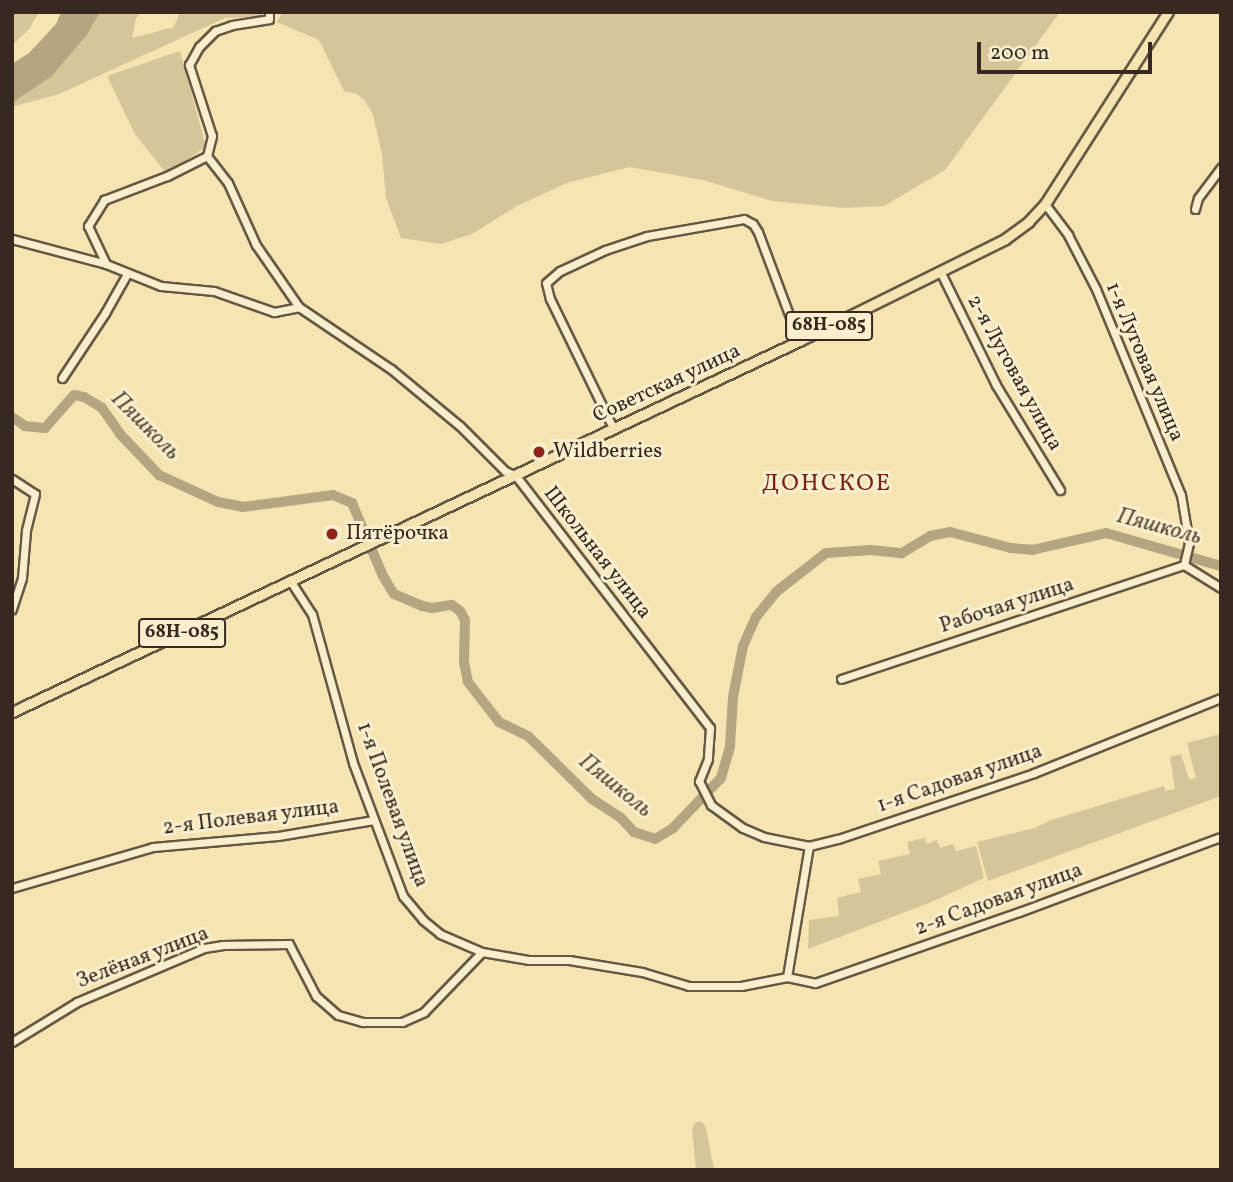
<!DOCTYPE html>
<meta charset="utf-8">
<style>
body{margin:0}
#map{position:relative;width:1233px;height:1182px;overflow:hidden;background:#f6e5b2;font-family:Vollkorn,serif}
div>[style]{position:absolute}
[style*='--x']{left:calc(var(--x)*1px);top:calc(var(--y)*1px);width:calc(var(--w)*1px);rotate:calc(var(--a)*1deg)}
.green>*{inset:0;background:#d6c599}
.water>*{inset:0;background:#b5a580}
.river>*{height:10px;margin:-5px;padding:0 5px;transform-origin:5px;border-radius:5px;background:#b5a580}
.roads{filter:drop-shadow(2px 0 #675844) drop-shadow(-2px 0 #675844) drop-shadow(0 2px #675844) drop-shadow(0 -2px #675844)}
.minor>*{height:7px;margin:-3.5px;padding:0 3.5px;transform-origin:3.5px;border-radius:3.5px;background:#f9eecd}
.major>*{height:9px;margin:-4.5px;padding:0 4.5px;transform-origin:4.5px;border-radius:4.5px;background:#f6e5b2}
.dots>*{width:19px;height:19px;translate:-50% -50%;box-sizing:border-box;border:4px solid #f9eecd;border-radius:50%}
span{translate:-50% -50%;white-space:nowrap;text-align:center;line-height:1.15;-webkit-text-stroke:6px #f9eecd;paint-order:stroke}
.shield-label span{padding:2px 5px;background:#f9eecd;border:2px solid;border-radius:5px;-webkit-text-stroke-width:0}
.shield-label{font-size:19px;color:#37291f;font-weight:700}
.street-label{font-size:21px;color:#37291f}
.poi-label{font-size:21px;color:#37291f}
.left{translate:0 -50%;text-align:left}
.water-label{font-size:23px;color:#5d4e3c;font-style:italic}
.quarter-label{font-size:24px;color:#7a1f14;letter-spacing:2px}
.frame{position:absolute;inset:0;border:14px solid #37291f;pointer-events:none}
.scale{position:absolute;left:977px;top:42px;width:175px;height:32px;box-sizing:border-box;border:4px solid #37291f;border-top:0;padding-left:9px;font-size:21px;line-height:24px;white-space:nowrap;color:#37291f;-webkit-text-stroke:5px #f9eecd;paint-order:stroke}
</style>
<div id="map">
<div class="green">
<div style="clip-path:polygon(12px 12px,39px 12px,29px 29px,12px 45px)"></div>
<div style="clip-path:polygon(100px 12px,142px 12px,136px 18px,132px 38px,174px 27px,180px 12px,266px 12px,257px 17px,225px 18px,59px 94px,12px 107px,12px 103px,51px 77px,87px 35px)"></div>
<div style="clip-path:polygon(282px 12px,1060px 12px,945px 170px,884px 206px,844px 208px,772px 201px,703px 180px,629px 167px,567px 183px,517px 206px,472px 234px,441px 244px,401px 238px,386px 198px,382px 154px,373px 115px,365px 101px,357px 94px,344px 91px,319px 40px,277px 22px)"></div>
<div style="clip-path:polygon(180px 51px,206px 147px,166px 173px,135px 134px,107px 76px)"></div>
<div style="clip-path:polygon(1221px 734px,1221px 796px,988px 881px,977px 842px,1035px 828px,1051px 820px,1164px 786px,1165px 791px,1175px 789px,1170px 757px,1181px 754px,1189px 779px,1196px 778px,1187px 743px)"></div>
<div style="clip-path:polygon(925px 838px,927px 844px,937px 840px,940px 848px,953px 844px,956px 851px,976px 846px,984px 878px,929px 903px,808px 949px,809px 920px,839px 916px,837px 898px,861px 892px,858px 879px,881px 874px,878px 861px,910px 854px,907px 842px)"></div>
<div style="clip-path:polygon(696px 1122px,702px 1122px,706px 1128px,714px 1170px,696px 1170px,692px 1129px)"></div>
</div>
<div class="water">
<div style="clip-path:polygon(61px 12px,100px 12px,87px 35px,51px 77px,12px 103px,12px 64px,29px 53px,56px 24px)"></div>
</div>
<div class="river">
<div style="--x:12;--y:417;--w:16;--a:35"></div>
<div style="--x:25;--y:426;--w:20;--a:6"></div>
<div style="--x:45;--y:428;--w:44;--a:-48.7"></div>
<div style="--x:74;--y:395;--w:10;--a:11"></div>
<div style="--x:84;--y:397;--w:21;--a:31"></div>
<div style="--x:102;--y:408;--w:32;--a:55"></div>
<div style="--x:120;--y:434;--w:57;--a:46.4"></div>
<div style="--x:159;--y:475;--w:65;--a:24.6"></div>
<div style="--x:218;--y:502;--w:25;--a:11"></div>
<div style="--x:243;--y:507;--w:91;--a:-7.6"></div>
<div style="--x:333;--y:495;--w:21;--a:23"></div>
<div style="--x:352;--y:503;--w:79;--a:67"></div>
<div style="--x:383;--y:576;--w:21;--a:59"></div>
<div style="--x:394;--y:594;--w:30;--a:23"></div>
<div style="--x:422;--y:606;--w:10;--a:11"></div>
<div style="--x:432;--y:608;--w:20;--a:-9"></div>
<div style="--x:452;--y:605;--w:10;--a:37"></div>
<div style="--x:460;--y:611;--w:10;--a:61"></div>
<div style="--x:465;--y:620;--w:42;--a:91.4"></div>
<div style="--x:464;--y:662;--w:20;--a:79"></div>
<div style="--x:468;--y:682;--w:51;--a:52.2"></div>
<div style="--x:499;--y:722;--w:32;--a:26"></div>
<div style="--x:528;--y:736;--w:90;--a:44.5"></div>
<div style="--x:592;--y:799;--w:33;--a:33"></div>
<div style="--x:620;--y:817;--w:21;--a:47"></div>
<div style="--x:634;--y:832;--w:22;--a:18"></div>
<div style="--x:655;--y:839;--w:21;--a:-31"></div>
<div style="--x:673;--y:828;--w:69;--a:-46.2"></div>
<div style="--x:721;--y:778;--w:33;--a:-74"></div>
<div style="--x:730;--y:746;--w:49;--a:-86.5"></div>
<div style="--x:733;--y:697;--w:52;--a:-78.9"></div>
<div style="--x:743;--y:646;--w:32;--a:-66"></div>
<div style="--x:756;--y:617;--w:32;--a:-51"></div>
<div style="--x:776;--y:592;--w:63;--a:-38"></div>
<div style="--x:826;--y:553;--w:45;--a:-3.8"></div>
<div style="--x:871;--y:550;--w:31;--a:6"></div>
<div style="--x:902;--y:553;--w:33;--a:-31"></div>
<div style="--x:930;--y:536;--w:20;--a:-11"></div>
<div style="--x:950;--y:532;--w:63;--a:14.7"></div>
<div style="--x:1011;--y:548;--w:21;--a:5"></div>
<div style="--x:1032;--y:550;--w:76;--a:-12.9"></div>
<div style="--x:1106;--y:533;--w:120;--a:16"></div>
</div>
<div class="roads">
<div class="minor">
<div style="--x:207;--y:156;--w:21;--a:-76"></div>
<div style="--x:212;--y:136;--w:75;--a:-107.9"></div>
<div style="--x:189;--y:65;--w:21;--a:-61"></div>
<div style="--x:199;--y:47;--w:23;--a:-45"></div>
<div style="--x:215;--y:31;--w:18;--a:-19"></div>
<div style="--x:232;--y:25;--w:37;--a:-9"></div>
<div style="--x:269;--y:19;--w:5;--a:-90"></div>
<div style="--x:1045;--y:204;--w:39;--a:53"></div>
<div style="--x:1068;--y:235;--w:61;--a:62.6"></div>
<div style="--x:1096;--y:289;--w:223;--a:67.6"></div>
<div style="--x:1181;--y:495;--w:49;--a:80.5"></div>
<div style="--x:1189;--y:543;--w:23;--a:103"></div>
<div style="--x:1195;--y:209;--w:11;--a:-75"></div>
<div style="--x:1198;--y:198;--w:39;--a:-53"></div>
<div style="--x:12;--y:239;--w:97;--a:14.9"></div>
<div style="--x:106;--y:264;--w:59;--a:21.8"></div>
<div style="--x:161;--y:286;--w:53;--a:5.4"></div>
<div style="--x:214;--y:291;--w:64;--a:19.3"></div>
<div style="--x:274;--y:312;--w:25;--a:-11"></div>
<div style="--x:299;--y:307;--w:111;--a:34"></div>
<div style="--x:391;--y:369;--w:89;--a:39.6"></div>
<div style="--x:460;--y:426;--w:64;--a:45"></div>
<div style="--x:505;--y:471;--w:12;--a:24"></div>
<div style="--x:516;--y:476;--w:318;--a:52.4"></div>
<div style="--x:710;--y:728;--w:31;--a:94"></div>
<div style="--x:708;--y:759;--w:24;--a:112"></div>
<div style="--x:699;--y:781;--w:27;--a:63"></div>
<div style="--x:711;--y:805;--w:39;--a:36"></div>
<div style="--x:743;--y:828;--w:23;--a:23"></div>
<div style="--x:764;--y:837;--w:46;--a:11.3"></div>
<div style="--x:809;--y:846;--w:30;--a:-14"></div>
<div style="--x:838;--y:839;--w:207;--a:-18.6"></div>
<div style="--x:1034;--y:773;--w:201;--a:-21.9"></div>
<div style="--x:106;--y:264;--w:42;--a:-115.3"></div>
<div style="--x:88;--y:226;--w:31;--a:-58"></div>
<div style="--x:104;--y:200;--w:67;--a:-20.9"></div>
<div style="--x:167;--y:176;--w:45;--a:-26.6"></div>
<div style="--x:207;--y:156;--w:34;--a:52"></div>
<div style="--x:228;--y:183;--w:68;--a:65.7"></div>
<div style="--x:256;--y:245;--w:75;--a:55.3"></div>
<div style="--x:940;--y:271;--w:127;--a:63.8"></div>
<div style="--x:996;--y:385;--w:123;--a:58.6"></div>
<div style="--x:62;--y:378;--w:78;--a:-56.5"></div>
<div style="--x:105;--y:313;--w:45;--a:-60.6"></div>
<div style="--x:613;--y:428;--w:144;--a:-116"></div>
<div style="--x:550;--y:299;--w:16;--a:-104"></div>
<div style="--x:546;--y:283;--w:18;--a:-41"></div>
<div style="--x:560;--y:271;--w:50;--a:-25"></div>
<div style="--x:605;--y:250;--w:44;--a:-18.4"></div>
<div style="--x:647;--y:236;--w:98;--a:-9.9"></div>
<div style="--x:744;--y:219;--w:10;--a:29"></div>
<div style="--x:753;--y:224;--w:9;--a:58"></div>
<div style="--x:758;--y:232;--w:116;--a:69.4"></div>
<div style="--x:12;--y:479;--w:27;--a:33"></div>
<div style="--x:35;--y:494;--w:38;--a:104"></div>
<div style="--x:26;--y:531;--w:47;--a:94.9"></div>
<div style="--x:22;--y:578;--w:33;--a:108"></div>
<div style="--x:1184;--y:565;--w:44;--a:31.9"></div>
<div style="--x:291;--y:582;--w:38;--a:57"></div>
<div style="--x:312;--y:614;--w:155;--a:74.6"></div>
<div style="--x:353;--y:763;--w:142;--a:69.4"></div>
<div style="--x:403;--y:896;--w:31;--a:50"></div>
<div style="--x:423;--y:920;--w:22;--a:39"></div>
<div style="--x:440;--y:934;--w:46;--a:23.2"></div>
<div style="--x:482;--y:952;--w:48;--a:9.7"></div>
<div style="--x:529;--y:960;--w:40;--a:0"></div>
<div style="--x:569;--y:960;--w:74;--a:9.3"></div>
<div style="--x:642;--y:972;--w:49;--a:16.6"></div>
<div style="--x:689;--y:986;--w:52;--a:0"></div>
<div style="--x:741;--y:986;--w:47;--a:-11.1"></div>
<div style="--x:787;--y:977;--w:29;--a:12"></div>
<div style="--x:815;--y:983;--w:216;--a:-19.2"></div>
<div style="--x:1019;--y:912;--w:215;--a:-20.4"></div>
<div style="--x:841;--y:679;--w:361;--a:-18.4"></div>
<div style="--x:12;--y:888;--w:147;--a:-16.2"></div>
<div style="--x:153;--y:847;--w:125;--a:-5"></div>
<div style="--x:278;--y:836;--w:97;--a:-9.5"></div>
<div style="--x:787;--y:977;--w:133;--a:-80.5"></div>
<div style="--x:12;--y:1042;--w:76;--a:-31.6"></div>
<div style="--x:77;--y:1002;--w:138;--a:-23"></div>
<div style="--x:204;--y:948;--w:18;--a:-9"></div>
<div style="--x:222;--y:945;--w:67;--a:-0.9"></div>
<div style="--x:289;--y:944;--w:59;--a:62.6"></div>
<div style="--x:316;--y:996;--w:29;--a:41"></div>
<div style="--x:338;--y:1015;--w:26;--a:16"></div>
<div style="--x:363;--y:1022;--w:39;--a:0"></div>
<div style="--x:402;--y:1022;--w:24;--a:-24"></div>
<div style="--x:424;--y:1012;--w:83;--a:-46"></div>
</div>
<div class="major">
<div style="--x:12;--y:712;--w:870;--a:-25.24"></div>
<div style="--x:799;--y:341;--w:230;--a:-26.3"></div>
<div style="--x:1005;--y:239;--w:29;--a:-36"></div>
<div style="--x:1028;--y:222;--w:25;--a:-47"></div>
<div style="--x:1045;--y:204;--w:228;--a:-57.4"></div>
</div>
</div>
<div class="dots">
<div style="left:539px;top:452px;background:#8f2418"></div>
<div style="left:332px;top:534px;background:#8f2418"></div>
</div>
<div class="shield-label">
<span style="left:829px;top:326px">68Н-085</span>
<span style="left:182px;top:633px">68Н-085</span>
</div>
<div class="street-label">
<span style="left:1144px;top:362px;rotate:67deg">1-я Луговая улица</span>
<span style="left:1014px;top:373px;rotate:61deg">2-я Луговая улица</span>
<span style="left:667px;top:384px;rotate:-25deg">Советская улица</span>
<span style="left:597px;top:553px;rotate:52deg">Школьная улица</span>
<span style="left:1007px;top:606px;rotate:-18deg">Рабочая улица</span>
<span style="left:960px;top:779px;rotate:-19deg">1-я Садовая улица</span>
<span style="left:392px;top:805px;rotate:70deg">1-я Полевая улица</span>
<span style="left:251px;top:818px;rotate:-7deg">2-я Полевая улица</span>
<span style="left:999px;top:900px;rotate:-20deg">2-я Садовая улица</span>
<span style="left:143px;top:958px;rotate:-21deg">Зелёная улица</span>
</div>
<div class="poi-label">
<span class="left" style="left:553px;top:452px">Wildberries</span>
<span class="left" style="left:346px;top:534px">Пятёрочка</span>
</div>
<div class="water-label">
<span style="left:145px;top:426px;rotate:45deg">Пяшколь</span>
<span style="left:1159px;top:527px;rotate:15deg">Пяшколь</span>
<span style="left:615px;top:786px;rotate:39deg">Пяшколь</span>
</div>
<div class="quarter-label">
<span style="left:827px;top:485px">ДОНСКОЕ</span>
</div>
<div class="frame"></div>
<div class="scale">200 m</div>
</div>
